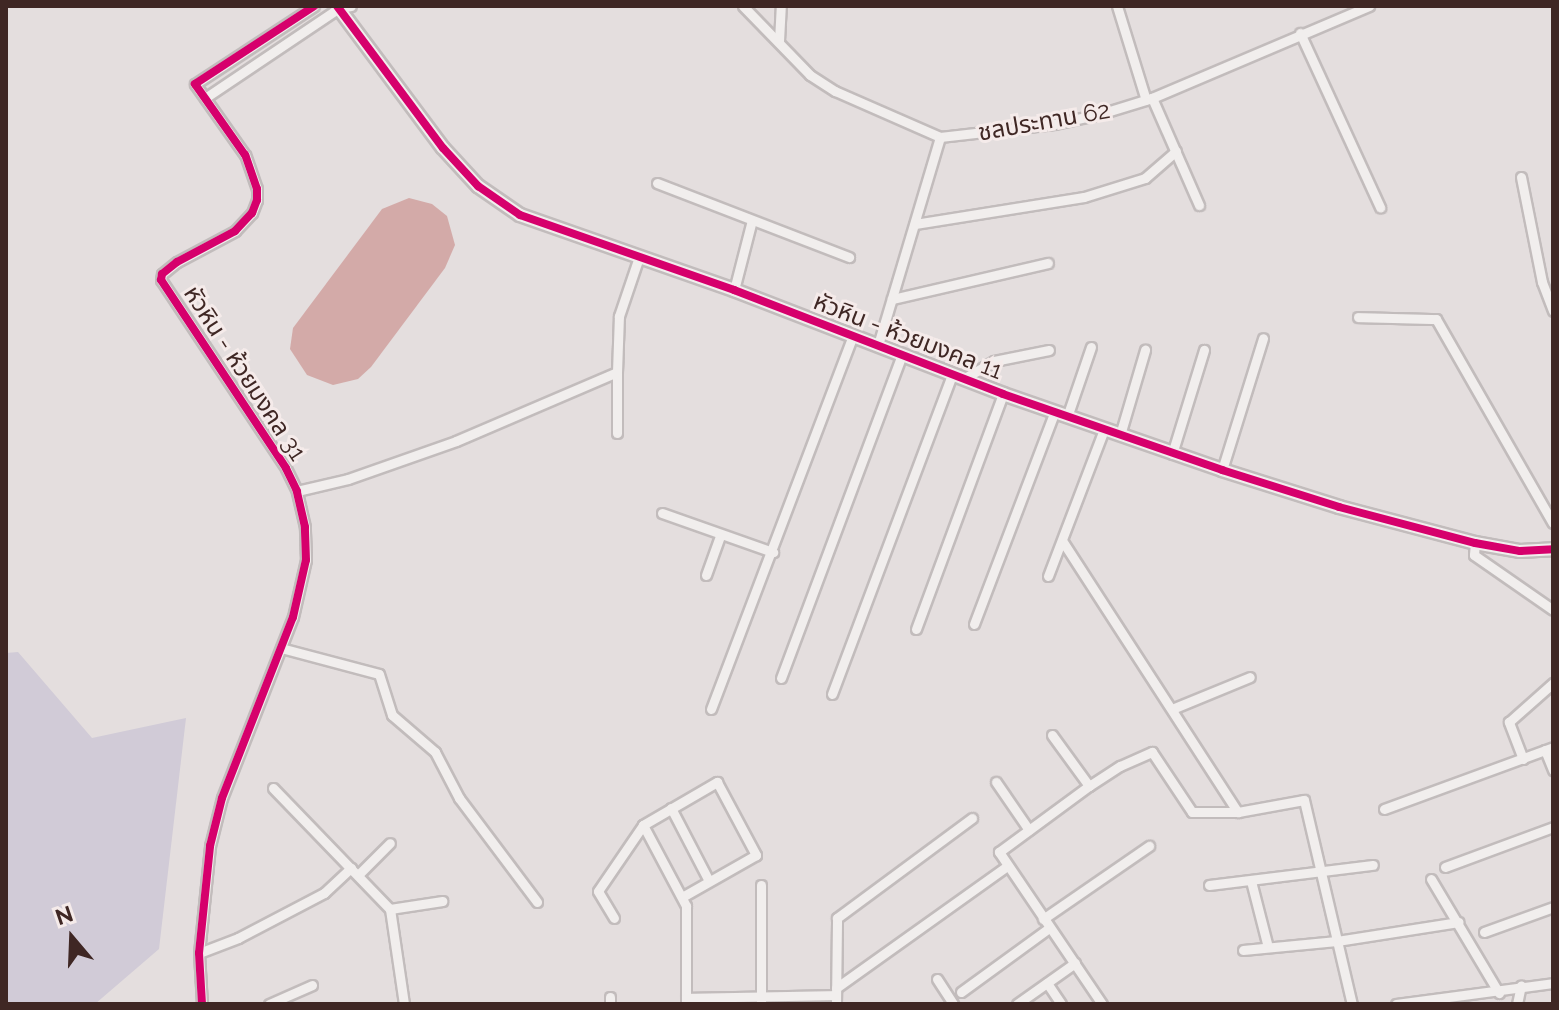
<!DOCTYPE html>
<meta charset="utf-8">
<style>
body{margin:0}
#map{position:relative;width:1559px;height:1010px;overflow:hidden;background:#e4dede;font-family:Raleway,"Noto Sans Thai",sans-serif}
div>[style]{position:absolute}
[style*='--x']{left:calc(var(--x)*1px);top:calc(var(--y)*1px);width:calc(var(--w)*1px);rotate:calc(var(--a)*1deg)}
.green>*{inset:0;background:#d1cbd7}
.water>*{inset:0;background:#d3aaa8}
.roads{filter:drop-shadow(2px 0 #c2bcbc) drop-shadow(-2px 0 #c2bcbc) drop-shadow(0 2px #c2bcbc) drop-shadow(0 -2px #c2bcbc)}
.minor>*{height:9px;margin:-4.5px;padding:0 4.5px;transform-origin:4.5px;border-radius:4.5px;background:#f1eeed}
.tertiary>*{height:12px;margin:-6px;padding:0 6px;transform-origin:6px;border-radius:6px;background:#f1eeed}
.cycleway>*{height:8px;margin:-4px;padding:0 4px;transform-origin:4px;border-radius:4px;background:#d6006c}
span{translate:-50% -50%;white-space:nowrap;text-align:center;line-height:1.15;-webkit-text-stroke:6px #f5ebea;paint-order:stroke}
.street-label{font-size:24px;color:#3f2724}
.frame{position:absolute;inset:0;border:8px solid #3f2724;pointer-events:none}
.north{position:absolute;left:32px;top:898px;width:80px;height:80px;-webkit-text-stroke:6px #f5ebea;paint-order:stroke;rotate:341deg;font-size:22px;font-weight:700;line-height:32px;text-align:center;color:#3f2724}
.north::after{content:'';display:block;margin:auto;width:28px;height:36px;background:#3f2724;clip-path:polygon(50% 0,100% 100%,50% 72%,0 100%)}
</style>
<div id="map">
<div class="green">
<div style="clip-path:polygon(18px 652px,92px 738px,186px 718px,159px 949px,95px 1004px,6px 1004px,6px 653px)"></div>
</div>
<div class="water">
<div style="clip-path:polygon(409px 198px,432px 204px,447px 216px,455px 245px,445px 268px,371px 367px,358px 379px,333px 385px,307px 375px,290px 349px,293px 328px,382px 209px)"></div>
</div>
<div class="roads">
<div class="minor">
<div style="--x:743;--y:6;--w:96;--a:45.8"></div>
<div style="--x:810;--y:75;--w:30;--a:33"></div>
<div style="--x:835;--y:91;--w:115;--a:23.7"></div>
<div style="--x:940;--y:137;--w:115;--a:-6.5"></div>
<div style="--x:1054;--y:124;--w:47;--a:-12.3"></div>
<div style="--x:1100;--y:114;--w:54;--a:-17.1"></div>
<div style="--x:1152;--y:98;--w:236;--a:-23"></div>
<div style="--x:1117;--y:6;--w:98;--a:72.9"></div>
<div style="--x:1300;--y:33;--w:192;--a:65.3"></div>
<div style="--x:779;--y:41;--w:35;--a:-87"></div>
<div style="--x:205;--y:98;--w:161;--a:-33.9"></div>
<div style="--x:339;--y:8;--w:12;--a:-9"></div>
<div style="--x:1152;--y:98;--w:117;--a:66.3"></div>
<div style="--x:1521;--y:177;--w:107;--a:78.7"></div>
<div style="--x:1542;--y:282;--w:31;--a:69"></div>
<div style="--x:657;--y:183;--w:206;--a:21.1"></div>
<div style="--x:915;--y:224;--w:171;--a:-9.1"></div>
<div style="--x:1084;--y:197;--w:64;--a:-17.3"></div>
<div style="--x:1145;--y:178;--w:41;--a:-41.1"></div>
<div style="--x:734;--y:290;--w:72;--a:-75.6"></div>
<div style="--x:892;--y:299;--w:160;--a:-13"></div>
<div style="--x:1358;--y:317;--w:78;--a:1.5"></div>
<div style="--x:1436;--y:319;--w:235;--a:60.2"></div>
<div style="--x:878;--y:345;--w:217;--a:-73.4"></div>
<div style="--x:963;--y:379;--w:36;--a:-30"></div>
<div style="--x:994;--y:361;--w:56;--a:-11.3"></div>
<div style="--x:1067;--y:417;--w:74;--a:-71.1"></div>
<div style="--x:617;--y:433;--w:61;--a:-90"></div>
<div style="--x:1120;--y:435;--w:89;--a:-73.6"></div>
<div style="--x:1172;--y:454;--w:109;--a:-72.9"></div>
<div style="--x:1222;--y:470;--w:138;--a:-72.7"></div>
<div style="--x:297;--y:491;--w:52;--a:-13.2"></div>
<div style="--x:348;--y:479;--w:114;--a:-19.4"></div>
<div style="--x:456;--y:441;--w:175;--a:-23.2"></div>
<div style="--x:617;--y:372;--w:56;--a:-88"></div>
<div style="--x:619;--y:316;--w:62;--a:-71.3"></div>
<div style="--x:662;--y:513;--w:118;--a:19.4"></div>
<div style="--x:1063;--y:542;--w:322;--a:57.1"></div>
<div style="--x:1475;--y:543;--w:12;--a:95"></div>
<div style="--x:1474;--y:555;--w:96;--a:34.8"></div>
<div style="--x:706;--y:575;--w:41;--a:-70.3"></div>
<div style="--x:1048;--y:576;--w:157;--a:-69.1"></div>
<div style="--x:974;--y:624;--w:226;--a:-69.2"></div>
<div style="--x:916;--y:629;--w:251;--a:-69.7"></div>
<div style="--x:281;--y:648;--w:101;--a:14.9"></div>
<div style="--x:379;--y:674;--w:43;--a:72.4"></div>
<div style="--x:392;--y:715;--w:57;--a:40.7"></div>
<div style="--x:435;--y:752;--w:52;--a:62.4"></div>
<div style="--x:459;--y:798;--w:130;--a:53.1"></div>
<div style="--x:781;--y:678;--w:345;--a:-69.5"></div>
<div style="--x:832;--y:694;--w:342;--a:-69.4"></div>
<div style="--x:711;--y:709;--w:399;--a:-69.2"></div>
<div style="--x:1172;--y:709;--w:84;--a:-22.3"></div>
<div style="--x:1052;--y:735;--w:63;--a:54"></div>
<div style="--x:1545;--y:750;--w:22;--a:68"></div>
<div style="--x:1523;--y:759;--w:40;--a:-111"></div>
<div style="--x:1509;--y:722;--w:59;--a:-41.6"></div>
<div style="--x:996;--y:782;--w:58;--a:55.5"></div>
<div style="--x:273;--y:788;--w:168;--a:46"></div>
<div style="--x:390;--y:909;--w:96;--a:81.6"></div>
<div style="--x:671;--y:808;--w:82;--a:62.5"></div>
<div style="--x:1384;--y:809;--w:180;--a:-20.1"></div>
<div style="--x:643;--y:825;--w:92;--a:62"></div>
<div style="--x:686;--y:906;--w:98;--a:90"></div>
<div style="--x:1445;--y:867;--w:115;--a:-20.3"></div>
<div style="--x:358;--y:875;--w:45;--a:-45"></div>
<div style="--x:1431;--y:879;--w:133;--a:59.2"></div>
<div style="--x:1251;--y:881;--w:68;--a:75.6"></div>
<div style="--x:1209;--y:885;--w:165;--a:-7"></div>
<div style="--x:390;--y:909;--w:53;--a:-8.7"></div>
<div style="--x:614;--y:918;--w:31;--a:-121"></div>
<div style="--x:598;--y:891;--w:80;--a:-55.7"></div>
<div style="--x:643;--y:825;--w:86;--a:-30.2"></div>
<div style="--x:717;--y:782;--w:83;--a:61.9"></div>
<div style="--x:756;--y:855;--w:85;--a:150.4"></div>
<div style="--x:1043;--y:919;--w:129;--a:-34.6"></div>
<div style="--x:1484;--y:932;--w:73;--a:-19.9"></div>
<div style="--x:1243;--y:950;--w:94;--a:-5.5"></div>
<div style="--x:1337;--y:941;--w:123;--a:-8.9"></div>
<div style="--x:199;--y:953;--w:42;--a:-21"></div>
<div style="--x:238;--y:938;--w:97;--a:-27.6"></div>
<div style="--x:324;--y:893;--w:37;--a:-43"></div>
<div style="--x:937;--y:979;--w:30;--a:57"></div>
<div style="--x:1047;--y:983;--w:25;--a:56"></div>
<div style="--x:836;--y:988;--w:210;--a:-35.5"></div>
<div style="--x:961;--y:992;--w:109;--a:-36"></div>
<div style="--x:610;--y:997;--w:7;--a:90"></div>
<div style="--x:686;--y:998;--w:150;--a:-1.1"></div>
<div style="--x:202;--y:1004;--w:51;--a:-93.4"></div>
<div style="--x:199;--y:953;--w:108;--a:-84.1"></div>
<div style="--x:210;--y:846;--w:49;--a:-76"></div>
<div style="--x:222;--y:798;--w:194;--a:-68.6"></div>
<div style="--x:293;--y:617;--w:58;--a:-77.2"></div>
<div style="--x:306;--y:560;--w:33;--a:-92"></div>
<div style="--x:305;--y:527;--w:37;--a:-103"></div>
<div style="--x:297;--y:491;--w:25;--a:-116"></div>
<div style="--x:286;--y:468;--w:226;--a:-123.6"></div>
<div style="--x:161;--y:280;--w:6;--a:-81"></div>
<div style="--x:162;--y:274;--w:19;--a:-39"></div>
<div style="--x:177;--y:262;--w:66;--a:-28.1"></div>
<div style="--x:235;--y:231;--w:25;--a:-47"></div>
<div style="--x:252;--y:213;--w:14;--a:-69"></div>
<div style="--x:257;--y:200;--w:11;--a:-90"></div>
<div style="--x:257;--y:189;--w:36;--a:-109"></div>
<div style="--x:245;--y:155;--w:87;--a:-125.2"></div>
<div style="--x:195;--y:84;--w:142;--a:-33.2"></div>
<div style="--x:269;--y:1004;--w:47;--a:-23.8"></div>
<div style="--x:761;--y:1004;--w:119;--a:-90"></div>
<div style="--x:836;--y:1004;--w:86;--a:-89.3"></div>
<div style="--x:837;--y:918;--w:168;--a:-36.5"></div>
<div style="--x:1017;--y:1004;--w:71;--a:-35.3"></div>
<div style="--x:1102;--y:1004;--w:184;--a:-124.1"></div>
<div style="--x:999;--y:852;--w:112;--a:-36.3"></div>
<div style="--x:1089;--y:786;--w:37;--a:-33"></div>
<div style="--x:1120;--y:766;--w:35;--a:-24"></div>
<div style="--x:1152;--y:752;--w:72;--a:56.3"></div>
<div style="--x:1192;--y:812;--w:46;--a:0"></div>
<div style="--x:1238;--y:812;--w:67;--a:-10.3"></div>
<div style="--x:1304;--y:800;--w:210;--a:76.8"></div>
<div style="--x:1396;--y:1004;--w:158;--a:-7.6"></div>
<div style="--x:1517;--y:1004;--w:19;--a:-78"></div>
</div>
<div class="tertiary">
<div style="--x:337;--y:6;--w:177;--a:53.3"></div>
<div style="--x:443;--y:148;--w:52;--a:47.4"></div>
<div style="--x:478;--y:186;--w:51;--a:34.6"></div>
<div style="--x:520;--y:215;--w:227;--a:19.3"></div>
<div style="--x:734;--y:290;--w:288;--a:21.1"></div>
<div style="--x:1003;--y:394;--w:232;--a:19.1"></div>
<div style="--x:1222;--y:470;--w:123;--a:17.5"></div>
<div style="--x:1339;--y:507;--w:141;--a:14.8"></div>
<div style="--x:1475;--y:543;--w:46;--a:10.1"></div>
<div style="--x:1520;--y:551;--w:33;--a:-3"></div>
</div>
</div>
<div class="cycleway">
<div style="--x:337;--y:6;--w:177;--a:53.3"></div>
<div style="--x:443;--y:148;--w:52;--a:47.4"></div>
<div style="--x:478;--y:186;--w:51;--a:34.6"></div>
<div style="--x:520;--y:215;--w:227;--a:19.3"></div>
<div style="--x:734;--y:290;--w:288;--a:21.1"></div>
<div style="--x:1003;--y:394;--w:232;--a:19.1"></div>
<div style="--x:1222;--y:470;--w:123;--a:17.5"></div>
<div style="--x:1339;--y:507;--w:141;--a:14.8"></div>
<div style="--x:1475;--y:543;--w:46;--a:10.1"></div>
<div style="--x:1520;--y:551;--w:33;--a:-3"></div>
<div style="--x:202;--y:1004;--w:51;--a:-93.4"></div>
<div style="--x:199;--y:953;--w:108;--a:-84.1"></div>
<div style="--x:210;--y:846;--w:49;--a:-76"></div>
<div style="--x:222;--y:798;--w:194;--a:-68.6"></div>
<div style="--x:293;--y:617;--w:58;--a:-77.2"></div>
<div style="--x:306;--y:560;--w:33;--a:-92"></div>
<div style="--x:305;--y:527;--w:37;--a:-103"></div>
<div style="--x:297;--y:491;--w:25;--a:-116"></div>
<div style="--x:286;--y:468;--w:226;--a:-123.6"></div>
<div style="--x:161;--y:280;--w:6;--a:-81"></div>
<div style="--x:162;--y:274;--w:19;--a:-39"></div>
<div style="--x:177;--y:262;--w:66;--a:-28.1"></div>
<div style="--x:235;--y:231;--w:25;--a:-47"></div>
<div style="--x:252;--y:213;--w:14;--a:-69"></div>
<div style="--x:257;--y:200;--w:11;--a:-90"></div>
<div style="--x:257;--y:189;--w:36;--a:-109"></div>
<div style="--x:245;--y:155;--w:87;--a:-125.2"></div>
<div style="--x:195;--y:84;--w:142;--a:-33.2"></div>
</div>
<div class="street-label">
<span style="left:1044px;top:121px;rotate:-10deg">ชลประทาน 62</span>
<span style="left:908px;top:336px;rotate:21deg">หัวหิน - ห้วยมงคล 11</span>
<span style="left:245px;top:373px;rotate:57deg">หัวหิน - ห้วยมงคล 31</span>
</div>
<div class="frame"></div>
<div class="north">N</div>
</div>
